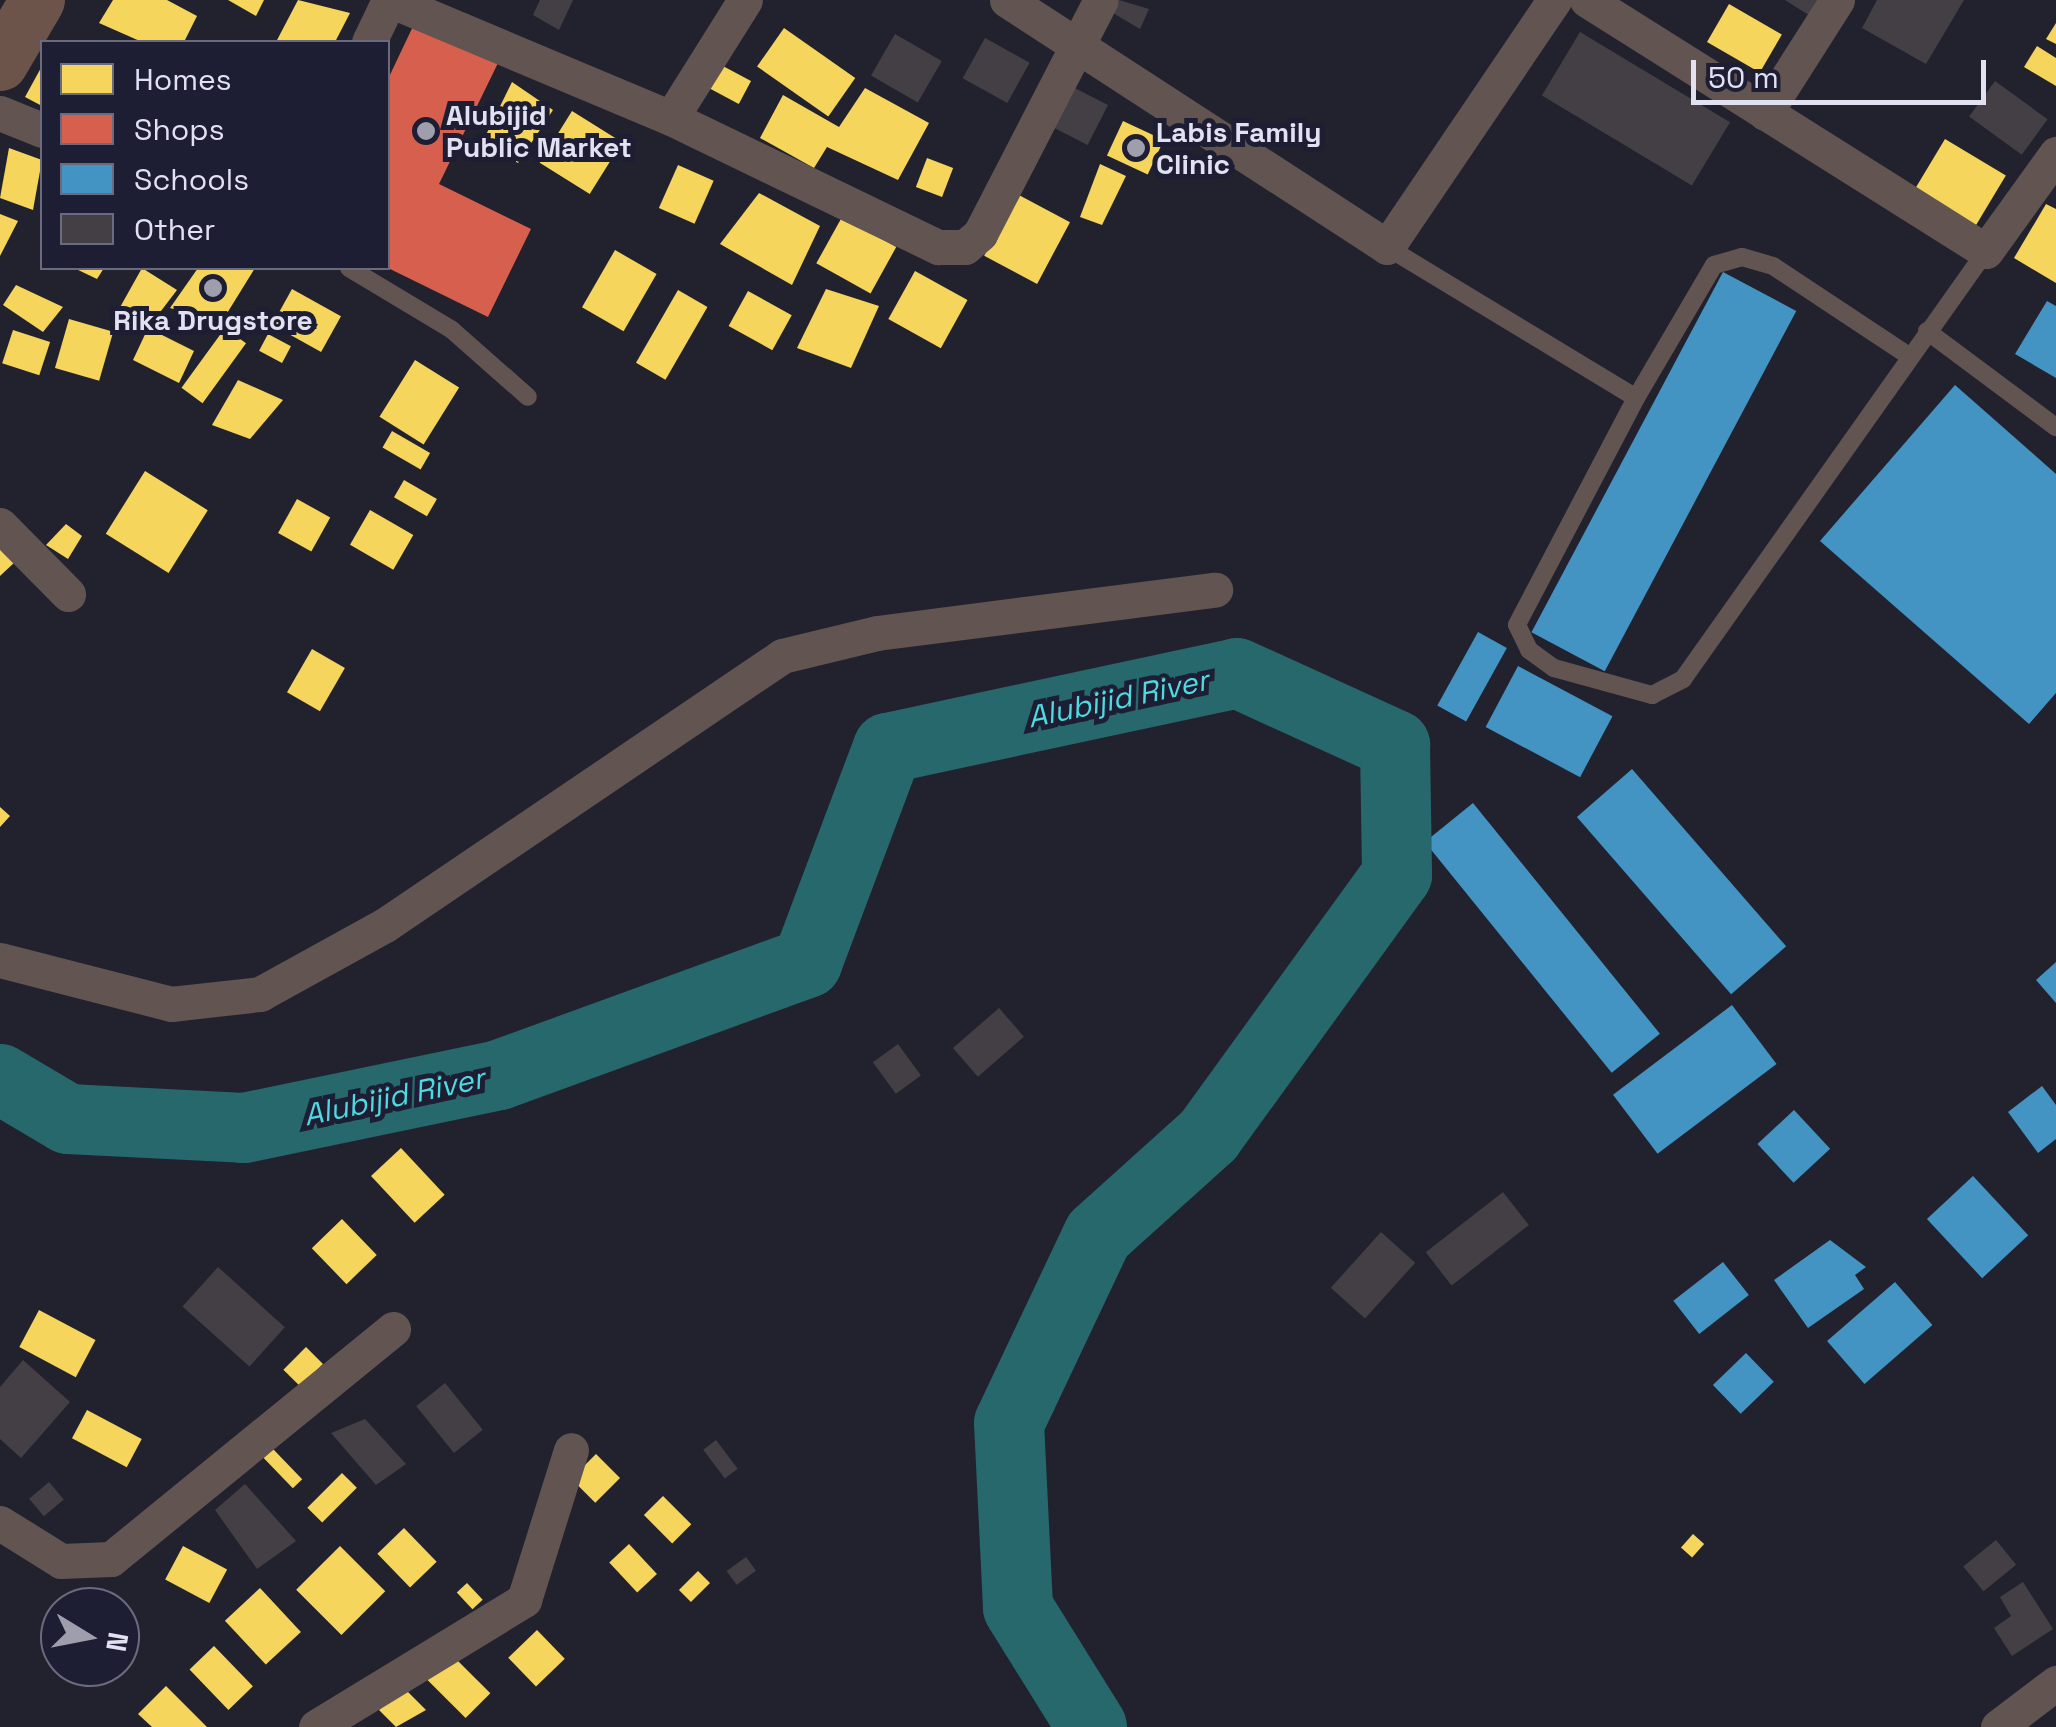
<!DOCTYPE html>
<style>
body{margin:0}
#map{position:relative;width:2056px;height:1727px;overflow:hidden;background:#22222e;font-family:"Space Grotesk",sans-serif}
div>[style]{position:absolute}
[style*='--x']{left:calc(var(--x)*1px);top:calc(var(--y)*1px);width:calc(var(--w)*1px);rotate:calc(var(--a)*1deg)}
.homes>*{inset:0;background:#f6d55c;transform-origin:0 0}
.shops>*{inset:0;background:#d6604d}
.schools>*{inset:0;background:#4393c3;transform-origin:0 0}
.river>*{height:70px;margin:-35px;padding:0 35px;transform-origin:35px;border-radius:35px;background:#26686c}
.building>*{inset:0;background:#443f45;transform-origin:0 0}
.lane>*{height:18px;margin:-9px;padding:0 9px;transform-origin:9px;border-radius:9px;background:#615451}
.street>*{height:35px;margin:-17.5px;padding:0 17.5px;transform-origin:17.5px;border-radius:17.5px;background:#615451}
.highway>*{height:55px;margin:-27.5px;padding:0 27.5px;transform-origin:27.5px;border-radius:27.5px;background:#6d544b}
.dots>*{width:28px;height:28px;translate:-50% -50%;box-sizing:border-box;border:5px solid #1d1d33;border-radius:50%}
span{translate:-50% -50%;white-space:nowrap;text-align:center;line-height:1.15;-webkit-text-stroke:10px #1d1d33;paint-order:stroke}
.poi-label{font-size:28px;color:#e1e1f1;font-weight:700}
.left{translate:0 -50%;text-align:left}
.water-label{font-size:30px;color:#4edae0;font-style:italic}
.legend{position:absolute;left:40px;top:40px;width:350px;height:230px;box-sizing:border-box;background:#1d1d33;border:2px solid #6b6b7f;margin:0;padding:12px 18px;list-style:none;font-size:30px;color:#e1e1f1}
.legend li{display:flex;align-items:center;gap:20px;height:50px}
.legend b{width:50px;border:2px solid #6b6b7f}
.north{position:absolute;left:40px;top:1587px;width:100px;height:100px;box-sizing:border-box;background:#1d1d33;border:2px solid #6b6b7f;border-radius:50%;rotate:100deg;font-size:28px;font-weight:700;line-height:40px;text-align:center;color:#e1e1f1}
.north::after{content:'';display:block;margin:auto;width:35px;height:45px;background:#9e9ead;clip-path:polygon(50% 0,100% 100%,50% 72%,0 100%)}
.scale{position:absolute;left:1691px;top:60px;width:295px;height:45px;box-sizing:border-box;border:5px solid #e1e1f1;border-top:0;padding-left:12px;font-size:30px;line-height:35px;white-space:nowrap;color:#e1e1f1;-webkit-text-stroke:8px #1d1d33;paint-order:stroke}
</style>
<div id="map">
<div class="homes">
<div style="clip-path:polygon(113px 0,167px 0,197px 16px,184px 42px,142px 42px,99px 23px)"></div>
<div style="clip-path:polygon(228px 0,264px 0,256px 16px)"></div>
<div style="clip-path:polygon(298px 0,350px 13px,335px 42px,276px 42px)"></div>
<div style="left:1729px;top:4px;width:61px;height:44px;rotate:30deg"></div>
<div style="clip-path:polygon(2056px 23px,2056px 44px,2046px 39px)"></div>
<div style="left:784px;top:28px;width:87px;height:47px;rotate:35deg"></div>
<div style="clip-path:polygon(2037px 46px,2056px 58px,2056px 86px,2024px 67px)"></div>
<div style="left:721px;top:65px;width:34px;height:26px;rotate:28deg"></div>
<div style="clip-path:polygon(42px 66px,42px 106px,25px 97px)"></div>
<div style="clip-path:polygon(512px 82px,553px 110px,518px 163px,482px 143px)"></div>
<div style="clip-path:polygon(865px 88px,929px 123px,898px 180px,827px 147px,814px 168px,760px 138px,783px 95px,839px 127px)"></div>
<div style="left:572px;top:111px;width:59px;height:61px;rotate:32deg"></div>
<div style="left:1123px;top:121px;width:45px;height:38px;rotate:25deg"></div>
<div style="left:1945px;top:139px;width:71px;height:61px;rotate:31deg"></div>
<div style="clip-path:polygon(9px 148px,42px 160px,33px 210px,0 198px)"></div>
<div style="left:927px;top:158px;width:28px;height:31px;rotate:21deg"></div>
<div style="clip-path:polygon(1100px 164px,1126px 176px,1102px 225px,1080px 217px)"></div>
<div style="left:678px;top:165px;width:39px;height:47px;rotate:24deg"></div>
<div style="clip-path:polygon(759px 193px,820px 226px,792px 285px,720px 244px)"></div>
<div style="left:1017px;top:194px;width:60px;height:70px;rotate:28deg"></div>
<div style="clip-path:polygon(2046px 204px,2056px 209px,2056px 283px,2014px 258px)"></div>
<div style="clip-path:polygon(0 214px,18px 221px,0 256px)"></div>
<div style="left:842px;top:217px;width:62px;height:53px;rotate:29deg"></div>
<div style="left:615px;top:250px;width:48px;height:66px;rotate:30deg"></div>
<div style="clip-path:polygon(74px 268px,104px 268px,97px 279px)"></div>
<div style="clip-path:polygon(142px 268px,177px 290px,148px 328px,194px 351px,179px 383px,133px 360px,148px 328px,114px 318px)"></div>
<div style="clip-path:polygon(198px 268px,255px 268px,221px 323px,170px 308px)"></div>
<div style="left:915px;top:271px;width:60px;height:55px;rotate:29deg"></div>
<div style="clip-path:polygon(16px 285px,63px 307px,43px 332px,3px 305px)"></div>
<div style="left:292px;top:289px;width:56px;height:41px;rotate:29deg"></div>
<div style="clip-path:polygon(826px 289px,879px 306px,851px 368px,797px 348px)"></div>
<div style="left:678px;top:290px;width:34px;height:84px;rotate:30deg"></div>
<div style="left:748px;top:291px;width:50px;height:40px;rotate:29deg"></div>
<div style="left:69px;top:319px;width:46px;height:51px;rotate:16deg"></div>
<div style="left:225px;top:328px;width:26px;height:74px;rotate:36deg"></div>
<div style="left:13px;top:330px;width:39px;height:35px;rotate:18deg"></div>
<div style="left:268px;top:334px;width:26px;height:19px;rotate:28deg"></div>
<div style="left:415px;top:360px;width:52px;height:67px;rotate:32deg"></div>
<div style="clip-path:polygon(238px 380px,283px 400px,250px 439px,212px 425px)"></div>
<div style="left:392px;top:431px;width:44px;height:19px;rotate:30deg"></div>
<div style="left:145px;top:471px;width:74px;height:74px;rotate:32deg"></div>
<div style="left:404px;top:480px;width:38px;height:20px;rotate:30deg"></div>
<div style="left:297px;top:499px;width:38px;height:39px;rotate:29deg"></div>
<div style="left:370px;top:510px;width:50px;height:40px;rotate:30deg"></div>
<div style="clip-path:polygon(66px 524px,82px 536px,68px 559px,46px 545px)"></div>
<div style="clip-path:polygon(0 545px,16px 561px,0 576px)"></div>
<div style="left:312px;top:649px;width:38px;height:50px;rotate:30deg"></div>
<div style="clip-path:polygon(0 807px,10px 816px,0 827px)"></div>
<div style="left:401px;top:1148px;width:64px;height:41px;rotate:47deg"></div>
<div style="left:342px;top:1219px;width:50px;height:42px;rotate:46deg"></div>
<div style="left:39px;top:1310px;width:64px;height:42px;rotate:28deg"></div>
<div style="left:306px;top:1347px;width:24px;height:32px;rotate:45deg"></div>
<div style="left:87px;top:1410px;width:62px;height:32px;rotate:28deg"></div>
<div style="left:273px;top:1449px;width:42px;height:13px;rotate:46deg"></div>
<div style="left:596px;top:1454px;width:34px;height:35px;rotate:45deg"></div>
<div style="left:342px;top:1473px;width:21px;height:49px;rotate:45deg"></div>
<div style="left:663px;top:1496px;width:40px;height:27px;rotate:45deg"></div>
<div style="left:404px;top:1528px;width:47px;height:37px;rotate:46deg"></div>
<div style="left:1693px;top:1534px;width:15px;height:18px;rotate:42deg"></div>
<div style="left:629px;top:1544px;width:41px;height:27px;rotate:47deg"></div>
<div style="left:183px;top:1546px;width:50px;height:38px;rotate:28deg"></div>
<div style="left:340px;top:1546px;width:64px;height:62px;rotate:45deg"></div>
<div style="left:698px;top:1571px;width:17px;height:27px;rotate:45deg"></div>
<div style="left:467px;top:1583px;width:23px;height:14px;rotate:47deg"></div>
<div style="left:260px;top:1588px;width:60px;height:48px;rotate:47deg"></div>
<div style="clip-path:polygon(94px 1590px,111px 1607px,76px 1607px)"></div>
<div style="clip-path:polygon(120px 1617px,136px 1633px,120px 1649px)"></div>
<div style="left:537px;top:1630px;width:40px;height:40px;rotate:46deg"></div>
<div style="left:214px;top:1646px;width:56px;height:34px;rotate:46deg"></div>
<div style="left:450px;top:1653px;width:57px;height:35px;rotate:45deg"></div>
<div style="clip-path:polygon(166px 1686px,207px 1727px,152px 1727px,138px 1714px)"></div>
<div style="clip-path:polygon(403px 1687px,426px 1710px,396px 1727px,379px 1710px)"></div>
</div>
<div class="shops">
<div style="clip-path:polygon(416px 20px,499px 61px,439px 184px,531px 229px,488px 317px,388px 268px,388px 79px)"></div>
</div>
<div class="schools">
<div style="left:1723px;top:272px;width:83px;height:408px;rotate:28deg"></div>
<div style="clip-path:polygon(2047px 301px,2056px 306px,2056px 378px,2015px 354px)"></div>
<div style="clip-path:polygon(1955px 385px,2056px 474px,2056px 693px,2029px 724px,1820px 541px)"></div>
<div style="left:1478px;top:632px;width:33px;height:84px;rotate:29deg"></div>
<div style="left:1518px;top:666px;width:107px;height:69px;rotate:28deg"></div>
<div style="left:1632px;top:769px;width:235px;height:73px;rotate:49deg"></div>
<div style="left:1473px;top:803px;width:297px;height:62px;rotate:51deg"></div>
<div style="clip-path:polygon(2056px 962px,2056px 1003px,2036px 980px)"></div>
<div style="left:1732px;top:1005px;width:74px;height:149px;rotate:53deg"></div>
<div style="clip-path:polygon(2042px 1086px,2056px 1105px,2056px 1139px,2038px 1153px,2008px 1112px)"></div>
<div style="left:1794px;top:1110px;width:53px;height:50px;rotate:47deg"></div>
<div style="left:1973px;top:1176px;width:81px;height:63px;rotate:47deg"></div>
<div style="clip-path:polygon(1830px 1240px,1866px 1267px,1855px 1275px,1864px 1289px,1808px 1328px,1774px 1280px)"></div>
<div style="left:1723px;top:1262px;width:42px;height:63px;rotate:52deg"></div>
<div style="left:1895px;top:1282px;width:57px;height:90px;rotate:49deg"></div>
<div style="left:1746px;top:1353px;width:40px;height:46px;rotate:46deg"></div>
</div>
<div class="river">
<div style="--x:0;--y:1079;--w:79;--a:30.5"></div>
<div style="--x:68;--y:1119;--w:176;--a:2.9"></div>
<div style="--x:244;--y:1128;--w:260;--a:-11.7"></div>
<div style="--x:499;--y:1075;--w:328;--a:-20"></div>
<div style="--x:807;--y:963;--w:230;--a:-69.4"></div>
<div style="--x:888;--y:748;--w:357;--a:-12.1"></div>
<div style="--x:1237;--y:673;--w:174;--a:24.5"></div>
<div style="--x:1395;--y:745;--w:130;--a:89.1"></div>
<div style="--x:1397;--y:875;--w:321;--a:125.9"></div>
<div style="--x:1209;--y:1135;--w:149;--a:138"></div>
<div style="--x:1098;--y:1235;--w:208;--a:115.3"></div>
<div style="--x:1009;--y:1423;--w:185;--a:87.2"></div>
<div style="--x:1018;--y:1608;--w:140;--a:58.1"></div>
</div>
<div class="building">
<div style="clip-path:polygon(540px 0,573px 0,559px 30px,533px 15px)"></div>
<div style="clip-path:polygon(1119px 0,1149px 9px,1140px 29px,1113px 13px)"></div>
<div style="clip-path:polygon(1785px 0,1821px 0,1812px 17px)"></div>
<div style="clip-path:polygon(1877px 0,1964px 0,1926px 64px,1862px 28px)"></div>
<div style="left:1580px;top:32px;width:175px;height:74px;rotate:31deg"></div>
<div style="left:895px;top:34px;width:54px;height:48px;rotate:30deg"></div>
<div style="left:985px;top:38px;width:51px;height:46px;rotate:29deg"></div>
<div style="left:1995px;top:81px;width:65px;height:44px;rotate:36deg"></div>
<div style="left:1067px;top:84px;width:46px;height:45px;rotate:27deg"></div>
<div style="left:999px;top:1008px;width:38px;height:61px;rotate:49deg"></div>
<div style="left:898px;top:1044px;width:39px;height:31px;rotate:54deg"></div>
<div style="left:1503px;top:1192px;width:42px;height:98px;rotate:52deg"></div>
<div style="left:1381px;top:1232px;width:46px;height:75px;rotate:42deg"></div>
<div style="left:218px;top:1267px;width:90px;height:53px;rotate:42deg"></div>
<div style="clip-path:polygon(23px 1360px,70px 1402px,21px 1458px,0 1439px,0 1387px)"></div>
<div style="left:445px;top:1383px;width:60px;height:37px;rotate:51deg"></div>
<div style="clip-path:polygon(365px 1419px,406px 1464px,376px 1485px,331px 1433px)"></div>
<div style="left:716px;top:1440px;width:36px;height:16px;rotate:53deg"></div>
<div style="left:49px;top:1482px;width:23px;height:26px;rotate:50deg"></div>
<div style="clip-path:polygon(245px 1484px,296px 1541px,257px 1569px,215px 1510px)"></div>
<div style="left:1996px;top:1540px;width:32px;height:42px;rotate:51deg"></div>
<div style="left:746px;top:1557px;width:17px;height:24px;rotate:54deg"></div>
<div style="clip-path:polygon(2023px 1582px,2053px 1629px,2012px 1656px,1994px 1628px,2011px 1616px,2000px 1597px)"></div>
</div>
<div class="lane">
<div style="--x:1387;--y:247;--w:291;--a:31.2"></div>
<div style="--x:1636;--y:398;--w:154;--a:-59.6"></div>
<div style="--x:1714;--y:265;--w:29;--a:-16"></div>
<div style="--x:1742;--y:257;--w:32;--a:16"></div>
<div style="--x:1773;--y:266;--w:163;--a:33.5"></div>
<div style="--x:349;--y:268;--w:120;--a:31"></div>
<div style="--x:452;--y:330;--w:101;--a:41.4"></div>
<div style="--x:1927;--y:331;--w:161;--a:36.7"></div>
<div style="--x:1636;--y:398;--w:256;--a:117.7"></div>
<div style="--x:1517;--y:625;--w:28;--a:64"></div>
<div style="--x:1529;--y:650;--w:31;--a:36"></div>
<div style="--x:1554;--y:668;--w:102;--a:15.4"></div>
<div style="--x:1652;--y:695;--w:35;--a:-27"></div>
<div style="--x:1683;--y:679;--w:524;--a:-54.7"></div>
</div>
<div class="street">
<div style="--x:390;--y:0;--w:305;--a:22.8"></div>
<div style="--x:671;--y:118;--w:297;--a:25.8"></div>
<div style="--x:938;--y:247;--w:27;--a:0"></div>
<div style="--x:965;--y:247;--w:20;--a:-41"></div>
<div style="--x:980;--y:234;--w:263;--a:-62.7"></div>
<div style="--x:1007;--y:0;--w:453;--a:33"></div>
<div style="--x:1387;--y:247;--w:298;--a:-55.9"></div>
<div style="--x:1587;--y:0;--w:471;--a:32.2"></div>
<div style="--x:1986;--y:251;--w:120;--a:-54.2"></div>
<div style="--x:369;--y:42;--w:47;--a:-64.5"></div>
<div style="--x:0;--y:113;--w:45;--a:22"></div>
<div style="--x:1765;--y:113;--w:134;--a:-57.5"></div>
<div style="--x:671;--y:118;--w:139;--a:-57.9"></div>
<div style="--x:0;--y:525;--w:97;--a:45.4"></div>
<div style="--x:0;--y:960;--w:177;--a:14.4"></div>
<div style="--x:171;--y:1004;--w:90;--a:-6.4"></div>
<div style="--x:260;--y:994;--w:143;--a:-28.9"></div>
<div style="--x:385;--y:925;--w:480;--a:-34.1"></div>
<div style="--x:782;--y:656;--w:98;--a:-13.6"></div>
<div style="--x:877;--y:633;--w:341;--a:-7.3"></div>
<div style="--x:0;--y:1523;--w:72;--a:31.9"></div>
<div style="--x:61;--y:1561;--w:50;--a:-2.3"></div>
<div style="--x:111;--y:1559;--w:364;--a:-39.2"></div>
<div style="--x:316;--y:1727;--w:244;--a:-31.4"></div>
<div style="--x:524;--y:1600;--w:157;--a:-72.6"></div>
<div style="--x:1998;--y:1727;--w:73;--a:-37.2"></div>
</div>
<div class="highway">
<div style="--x:0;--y:63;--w:73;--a:-59.6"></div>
</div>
<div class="dots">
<div style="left:426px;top:131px;background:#9e9ead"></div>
<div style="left:1136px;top:148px;background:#9e9ead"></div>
<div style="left:213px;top:288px;background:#9e9ead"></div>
</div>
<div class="poi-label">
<span class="left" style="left:446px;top:131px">Alubijid<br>Public Market</span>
<span class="left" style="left:1156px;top:148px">Labis Family<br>Clinic</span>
<span style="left:213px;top:320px">Rika Drugstore</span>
</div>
<div class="water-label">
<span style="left:1118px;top:699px;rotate:-12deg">Alubijid River</span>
<span style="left:394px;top:1097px;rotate:-12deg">Alubijid River</span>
</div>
<ul class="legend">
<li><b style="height:28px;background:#f6d55c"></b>Homes</li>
<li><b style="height:28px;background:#d6604d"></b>Shops</li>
<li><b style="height:28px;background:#4393c3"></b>Schools</li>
<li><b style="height:28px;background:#443f45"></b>Other</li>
</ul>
<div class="north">N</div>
<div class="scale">50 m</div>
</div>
